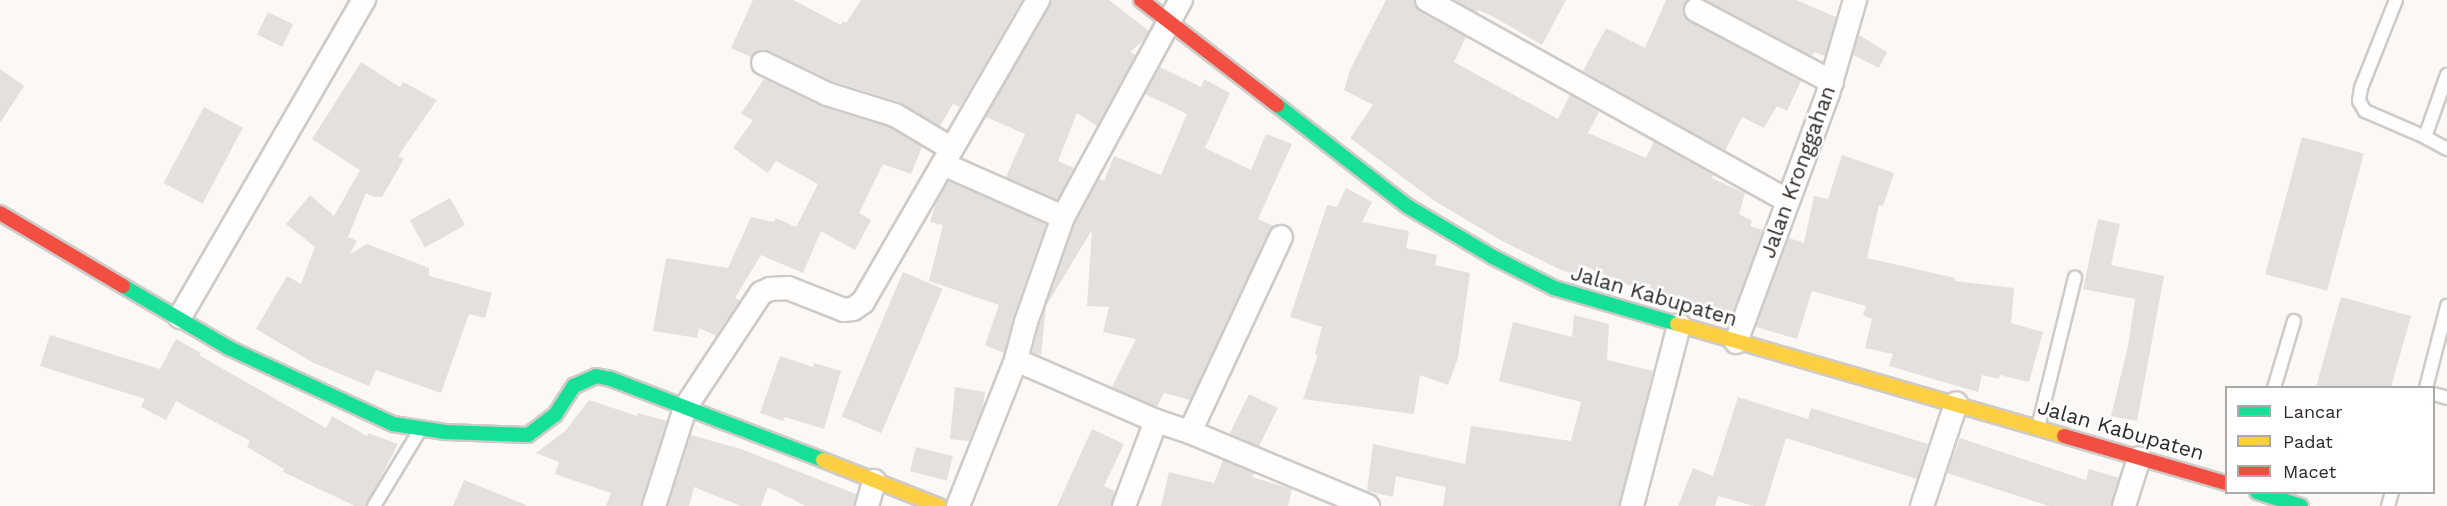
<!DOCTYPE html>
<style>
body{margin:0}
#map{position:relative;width:2447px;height:506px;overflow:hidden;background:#fbf8f6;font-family:"Work Sans",sans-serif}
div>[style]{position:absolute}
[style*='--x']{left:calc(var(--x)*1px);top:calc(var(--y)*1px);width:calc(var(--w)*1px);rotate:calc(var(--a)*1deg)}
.building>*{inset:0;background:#e4e0de;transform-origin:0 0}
.roads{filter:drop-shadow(2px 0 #cecac8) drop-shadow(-2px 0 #cecac8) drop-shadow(0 2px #cecac8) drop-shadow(0 -2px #cecac8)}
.lane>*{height:12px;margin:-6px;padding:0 6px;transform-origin:6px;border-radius:6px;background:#fefefe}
.street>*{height:22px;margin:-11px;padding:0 11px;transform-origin:11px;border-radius:11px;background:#fefefe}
.fast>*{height:14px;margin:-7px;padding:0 7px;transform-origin:7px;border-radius:7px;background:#16e098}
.slow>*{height:14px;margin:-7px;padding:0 7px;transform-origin:7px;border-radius:7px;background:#ffcf43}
.jam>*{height:14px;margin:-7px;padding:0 7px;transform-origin:7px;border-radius:7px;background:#f24e42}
span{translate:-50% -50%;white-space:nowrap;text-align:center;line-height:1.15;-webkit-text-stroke:5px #fff;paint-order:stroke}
.street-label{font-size:21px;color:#2f2a27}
.legend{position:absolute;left:2225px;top:386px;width:210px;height:108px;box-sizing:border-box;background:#fff;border:2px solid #acaaa9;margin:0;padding:8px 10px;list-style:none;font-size:18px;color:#2f2a27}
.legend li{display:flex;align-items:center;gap:12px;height:30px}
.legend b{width:30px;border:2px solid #acaaa9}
</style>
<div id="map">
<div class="building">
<div style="clip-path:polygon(753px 0,793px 0,841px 25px,843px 21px,846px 23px,861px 0,1022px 0,960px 107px,953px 104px,940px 126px,899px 102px,832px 81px,769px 51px,756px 52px,751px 57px,731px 48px)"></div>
<div style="clip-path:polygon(1051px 0,1109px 0,1149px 31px,1144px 40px,1130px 52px,1136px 55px,1097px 126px,1077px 113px,1058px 161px,1074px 168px,1057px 200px,1006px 177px,1025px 134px,986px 117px)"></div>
<div style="clip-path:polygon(1386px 0,1414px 0,1420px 12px,1466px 37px,1454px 62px,1558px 119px,1570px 95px,1599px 112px,1588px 133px,1646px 158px,1654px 142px,1713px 175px,1712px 178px,1745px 193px,1739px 214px,1752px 221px,1750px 226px,1763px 230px,1730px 320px,1679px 295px,1675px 304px,1672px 303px,1582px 265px,1576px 275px,1561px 270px,1502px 241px,1433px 200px,1350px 138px,1373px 105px,1344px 90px,1350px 70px)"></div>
<div style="clip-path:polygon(1455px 0,1566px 0,1542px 45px,1501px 21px,1479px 10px,1477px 13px)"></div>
<div style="clip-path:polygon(1666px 0,1687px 0,1683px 11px,1690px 22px,1801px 81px,1787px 111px,1777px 106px,1764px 128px,1742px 117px,1725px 151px,1583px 71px,1606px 28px,1645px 48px)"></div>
<div style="clip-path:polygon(1706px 0,1796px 0,1836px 17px,1825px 56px,1814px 52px,1812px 56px)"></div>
<div style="left:268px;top:12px;width:28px;height:25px;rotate:26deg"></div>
<div style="clip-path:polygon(1859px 35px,1887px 52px,1879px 68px,1853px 55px)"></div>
<div style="clip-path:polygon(361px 62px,400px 87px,403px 82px,437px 100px,398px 156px,404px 159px,382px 197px,374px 197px,366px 193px,348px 237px,357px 241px,350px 254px,367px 244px,429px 268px,429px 276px,492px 293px,485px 318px,469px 314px,441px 393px,376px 370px,369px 386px,314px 363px,256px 329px,287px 276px,301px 284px,315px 247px,286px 224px,310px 195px,334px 216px,360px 170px,312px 139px)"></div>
<div style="clip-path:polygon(1160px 67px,1201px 87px,1204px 79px,1230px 93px,1205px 148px,1251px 170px,1266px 134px,1292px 144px,1258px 219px,1274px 226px,1269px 231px,1190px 400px,1164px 393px,1157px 407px,1112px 387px,1136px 339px,1103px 332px,1109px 307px,1087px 306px,1092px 230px,1046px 306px,1041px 355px,1032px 352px,1039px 326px,1075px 223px,1099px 179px,1104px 181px,1114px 156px,1161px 175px,1187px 114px,1145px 94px)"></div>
<div style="clip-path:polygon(0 69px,24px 86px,0 123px)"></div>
<div style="clip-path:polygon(764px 79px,823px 107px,889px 127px,922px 147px,911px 174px,883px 164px,859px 213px,871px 220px,855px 250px,821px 231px,803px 273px,761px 255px,735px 298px,740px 300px,716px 336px,699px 328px,697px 338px,653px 331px,666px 258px,728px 268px,751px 217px,774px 222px,776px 218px,796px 227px,818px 184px,776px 161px,768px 173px,733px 148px,753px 120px,741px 114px)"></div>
<div style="left:204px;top:107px;width:44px;height:86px;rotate:28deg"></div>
<div style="left:2302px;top:137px;width:64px;height:142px;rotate:15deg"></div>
<div style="clip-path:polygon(1842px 155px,1894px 173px,1883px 206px,1879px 205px,1867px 258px,1955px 278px,1955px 281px,2014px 288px,2011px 323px,2043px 332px,2029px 382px,2000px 375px,1999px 379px,1982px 375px,1978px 392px,1889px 366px,1893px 354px,1865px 348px,1872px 319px,1863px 315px,1866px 306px,1812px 291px,1797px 339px,1756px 327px,1789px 238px,1804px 243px,1814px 196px,1828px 199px)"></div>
<div style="clip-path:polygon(949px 181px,1046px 224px,1013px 318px,1004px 353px,985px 345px,999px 305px,929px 281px,943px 225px,930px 222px,935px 205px)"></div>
<div style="clip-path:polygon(1346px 188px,1372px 202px,1362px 222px,1409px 231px,1406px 248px,1437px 255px,1435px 265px,1470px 273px,1458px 358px,1448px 385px,1420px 375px,1414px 414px,1303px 399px,1318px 355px,1315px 354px,1322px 327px,1290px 317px,1327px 205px,1337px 207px)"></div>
<div style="left:450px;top:198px;width:31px;height:46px;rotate:61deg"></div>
<div style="clip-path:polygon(2098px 219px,2120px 224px,2111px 265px,2164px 276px,2137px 421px,2111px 416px,2128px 346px,2135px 299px,2083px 289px)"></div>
<div style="left:903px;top:272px;width:43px;height:157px;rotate:23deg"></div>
<div style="clip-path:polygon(2341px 297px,2411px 316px,2391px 387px,2316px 387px)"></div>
<div style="clip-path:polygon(1574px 315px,1609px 324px,1607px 360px,1653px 371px,1619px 506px,1443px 506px,1446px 487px,1396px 476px,1393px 497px,1367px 491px,1373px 444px,1465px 464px,1471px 426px,1571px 441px,1581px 402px,1499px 381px,1513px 322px,1572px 337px)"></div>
<div style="clip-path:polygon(50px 335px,160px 369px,176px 339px,201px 353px,199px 355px,326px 428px,332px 416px,367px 436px,368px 433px,398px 444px,366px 506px,355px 506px,283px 472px,284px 469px,247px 447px,250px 441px,176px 401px,166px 420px,141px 407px,145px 399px,40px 366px)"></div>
<div style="clip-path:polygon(780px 356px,813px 367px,814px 363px,841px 371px,824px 429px,785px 417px,783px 421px,760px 413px)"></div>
<div style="clip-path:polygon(955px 387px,985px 392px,983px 407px,969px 441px,950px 439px)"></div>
<div style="left:1249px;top:394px;width:32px;height:44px;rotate:26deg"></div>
<div style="clip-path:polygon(1738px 397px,1808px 419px,1811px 408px,1928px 444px,1917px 479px,1786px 438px,1765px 506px,1754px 506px,1718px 496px,1715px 506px,1678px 506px,1693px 468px,1713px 476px)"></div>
<div style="clip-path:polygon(589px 400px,637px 416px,638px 413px,667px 421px,641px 506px,606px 506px,611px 493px,555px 474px,559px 462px,536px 453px,565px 431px)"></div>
<div style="clip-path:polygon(1092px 429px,1124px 444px,1104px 486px,1115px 491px,1111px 506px,1057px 506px)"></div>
<div style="clip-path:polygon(691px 435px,741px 449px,856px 494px,854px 506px,806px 506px,768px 487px,761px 506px,741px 506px,694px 487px,689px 506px,668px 506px)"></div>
<div style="clip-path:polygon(1960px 438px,2086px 480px,2089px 469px,2119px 478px,2111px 506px,2049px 506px,1947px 473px)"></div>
<div style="left:916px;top:447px;width:38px;height:25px;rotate:14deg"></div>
<div style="clip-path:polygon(1223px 460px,1254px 473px,1252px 477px,1292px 489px,1288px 506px,1161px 506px,1169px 472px,1214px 483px)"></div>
<div style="clip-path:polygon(464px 480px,526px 505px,526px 506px,453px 506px)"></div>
</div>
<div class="roads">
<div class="lane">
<div style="--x:2396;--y:0;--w:95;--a:111.7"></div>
<div style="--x:2361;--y:88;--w:13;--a:99"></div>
<div style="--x:2359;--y:101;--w:12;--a:59"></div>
<div style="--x:2365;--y:111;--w:65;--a:23.4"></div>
<div style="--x:2425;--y:137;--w:66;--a:-70.5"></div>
<div style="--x:2425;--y:137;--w:25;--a:29"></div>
<div style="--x:2274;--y:388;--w:70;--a:-73.4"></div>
<div style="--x:2426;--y:388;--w:85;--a:-75.6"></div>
<div style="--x:2434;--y:394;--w:14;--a:17"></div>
<div style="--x:2038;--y:427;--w:154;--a:-76.1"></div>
<div style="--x:374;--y:506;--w:89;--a:-58.8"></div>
<div style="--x:2388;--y:506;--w:15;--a:-74"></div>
</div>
<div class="street">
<div style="--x:1427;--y:0;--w:411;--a:29.1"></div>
<div style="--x:1696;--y:10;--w:154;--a:27.9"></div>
<div style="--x:763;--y:63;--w:71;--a:25.8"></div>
<div style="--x:827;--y:94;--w:71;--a:17.2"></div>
<div style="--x:895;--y:115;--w:66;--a:30.8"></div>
<div style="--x:943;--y:164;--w:131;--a:23.8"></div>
<div style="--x:1063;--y:217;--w:111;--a:109.4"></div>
<div style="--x:1026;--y:322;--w:39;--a:105"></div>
<div style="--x:1063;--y:217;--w:247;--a:-61.5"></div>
<div style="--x:180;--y:317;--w:367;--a:-59.9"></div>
<div style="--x:1736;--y:342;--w:265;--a:-69.7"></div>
<div style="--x:1828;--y:93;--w:97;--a:-73.8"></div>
<div style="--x:1190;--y:432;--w:215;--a:-65"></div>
<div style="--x:654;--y:506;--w:103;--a:-72.4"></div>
<div style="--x:685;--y:408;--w:138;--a:-56.5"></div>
<div style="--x:761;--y:293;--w:10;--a:-24"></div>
<div style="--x:770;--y:289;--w:18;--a:-3"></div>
<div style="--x:788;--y:288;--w:60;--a:21.4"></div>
<div style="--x:844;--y:310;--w:9;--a:-6"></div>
<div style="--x:853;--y:309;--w:12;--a:-35"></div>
<div style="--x:863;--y:302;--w:349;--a:-59.9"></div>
<div style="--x:867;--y:506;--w:26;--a:-74"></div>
<div style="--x:958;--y:506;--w:157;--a:-68.3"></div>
<div style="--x:1016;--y:360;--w:153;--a:23.5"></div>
<div style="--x:1156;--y:421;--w:36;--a:18"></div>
<div style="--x:1190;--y:432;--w:193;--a:22.6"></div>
<div style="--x:1124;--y:506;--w:91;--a:-69.4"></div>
<div style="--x:1632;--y:506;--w:187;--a:-75.4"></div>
<div style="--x:1922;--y:506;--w:108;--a:-71.6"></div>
<div style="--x:2124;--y:506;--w:50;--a:-72.6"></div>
</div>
<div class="fast">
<div style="--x:1277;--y:105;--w:165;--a:37.8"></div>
<div style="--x:1407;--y:206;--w:100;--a:30.7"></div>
<div style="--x:1493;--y:257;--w:68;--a:26.9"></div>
<div style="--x:1554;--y:288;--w:128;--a:16.3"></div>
<div style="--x:123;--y:286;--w:123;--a:30.3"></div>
<div style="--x:229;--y:348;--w:181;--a:24.9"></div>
<div style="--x:393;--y:424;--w:53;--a:8.7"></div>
<div style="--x:445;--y:432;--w:83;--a:2.1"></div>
<div style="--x:528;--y:435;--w:34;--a:-37"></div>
<div style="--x:555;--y:415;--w:35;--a:-57"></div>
<div style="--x:574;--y:386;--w:24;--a:-24"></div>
<div style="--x:596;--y:376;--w:15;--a:11"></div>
<div style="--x:611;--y:379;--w:227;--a:20.9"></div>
<div style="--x:2257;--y:492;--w:46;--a:17.7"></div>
</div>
<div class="slow">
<div style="--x:1677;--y:324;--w:403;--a:16.1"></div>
<div style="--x:823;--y:460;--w:125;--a:21.6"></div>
</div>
<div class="jam">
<div style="--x:1141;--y:0;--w:172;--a:37.7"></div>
<div style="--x:0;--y:213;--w:143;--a:30.7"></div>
<div style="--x:2064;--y:436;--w:169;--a:16.2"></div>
</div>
</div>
<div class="street-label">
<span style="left:1798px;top:172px;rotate:-70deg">Jalan Kronggahan</span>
<span style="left:1654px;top:296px;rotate:16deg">Jalan Kabupaten</span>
<span style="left:2121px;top:430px;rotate:16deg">Jalan Kabupaten</span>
</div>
<ul class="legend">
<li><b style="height:8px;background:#16e098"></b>Lancar</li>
<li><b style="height:8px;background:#ffcf43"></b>Padat</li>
<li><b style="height:8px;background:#f24e42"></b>Macet</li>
</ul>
</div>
